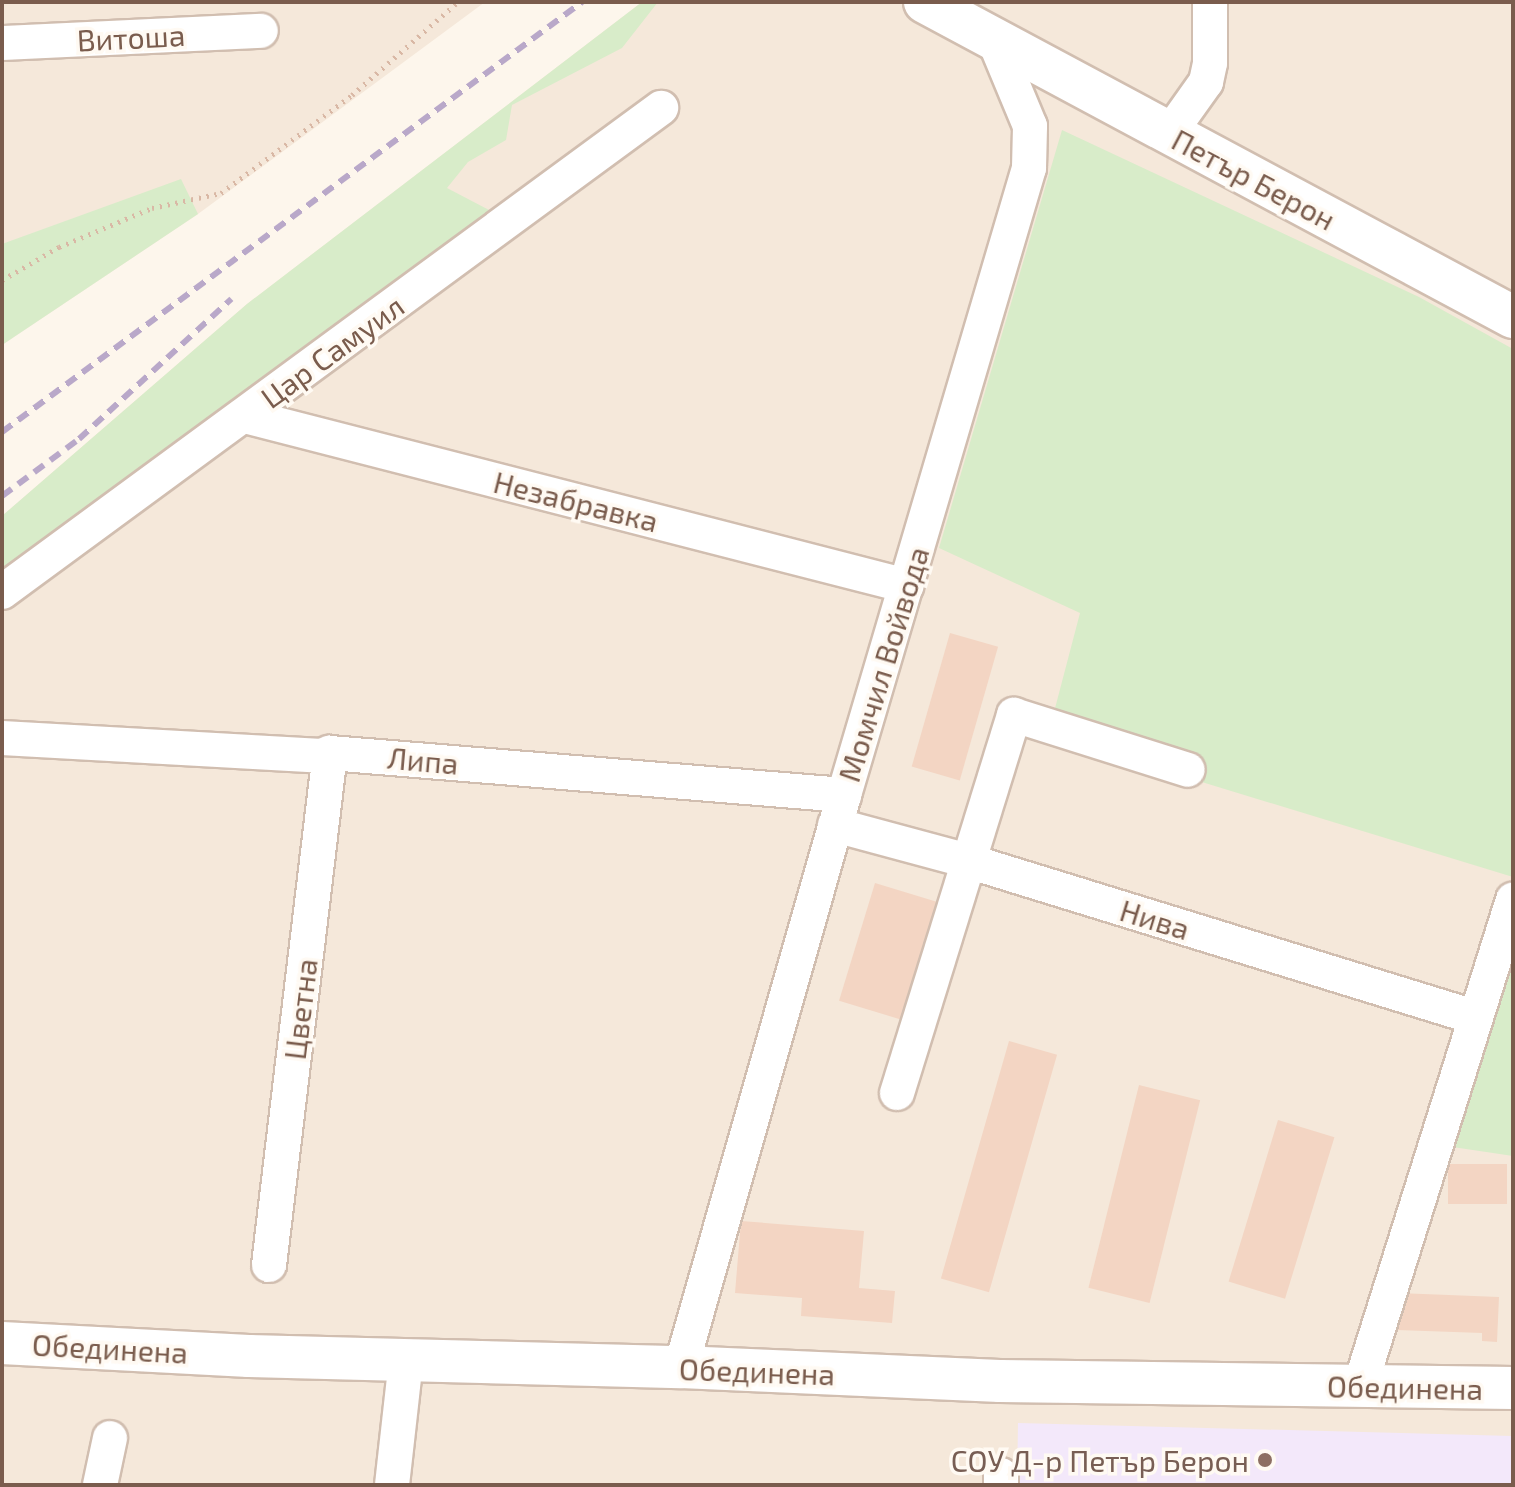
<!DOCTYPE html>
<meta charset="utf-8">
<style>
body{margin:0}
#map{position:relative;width:1515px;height:1487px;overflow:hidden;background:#fdf6ec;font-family:"Exo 2",sans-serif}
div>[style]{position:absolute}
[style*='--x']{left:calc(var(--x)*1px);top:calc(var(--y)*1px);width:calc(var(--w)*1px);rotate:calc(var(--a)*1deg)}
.residential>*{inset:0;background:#f5e8da}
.education>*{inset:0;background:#f3e8fa}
.green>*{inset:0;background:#d8ecc9}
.building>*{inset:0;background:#f3d5c3;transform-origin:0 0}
.path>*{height:5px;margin-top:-2.5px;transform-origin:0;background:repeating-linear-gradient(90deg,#d9b8a5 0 2px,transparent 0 8px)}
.roads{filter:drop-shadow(2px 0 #d1beb0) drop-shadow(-2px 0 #d1beb0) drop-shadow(0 2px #d1beb0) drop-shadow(0 -2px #d1beb0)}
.minor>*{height:34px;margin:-17px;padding:0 17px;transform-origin:17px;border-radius:17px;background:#fff}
.tertiary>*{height:42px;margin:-21px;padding:0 21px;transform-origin:21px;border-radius:21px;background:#fff}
.rail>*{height:6px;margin-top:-3px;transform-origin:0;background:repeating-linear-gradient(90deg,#b9a8c9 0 12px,transparent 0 20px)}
.dots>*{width:22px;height:22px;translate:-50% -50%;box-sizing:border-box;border:4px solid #fffaf3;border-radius:50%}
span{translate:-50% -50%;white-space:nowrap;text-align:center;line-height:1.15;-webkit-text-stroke:7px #fffaf3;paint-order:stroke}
.street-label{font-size:30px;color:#7a5c4d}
.education-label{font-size:30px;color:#785e54}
.right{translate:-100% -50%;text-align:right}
.frame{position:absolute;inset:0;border:4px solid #7a5c4d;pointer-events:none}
</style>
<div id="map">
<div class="residential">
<div style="clip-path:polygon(2px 2px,485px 2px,198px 214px,2px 345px)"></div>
<div style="clip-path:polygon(642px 2px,1513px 2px,1513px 1485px,2px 1485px,2px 516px,247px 304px)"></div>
</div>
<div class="education">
<div style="clip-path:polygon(1018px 1423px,1513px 1436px,1513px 1485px,1017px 1485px)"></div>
</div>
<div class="green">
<div style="clip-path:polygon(642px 2px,658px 2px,622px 48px,512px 105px,506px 140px,468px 162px,447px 188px,491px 211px,2px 573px,2px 516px,247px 304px)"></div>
<div style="clip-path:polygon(1062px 130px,1419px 297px,1513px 349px,1513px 877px,1048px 735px,1080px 613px,939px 548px)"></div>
<div style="clip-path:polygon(181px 179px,198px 214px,2px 345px,2px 244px)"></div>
<div style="clip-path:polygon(1513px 963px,1513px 1156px,1446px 1146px)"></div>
</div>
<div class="building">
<div style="left:950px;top:633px;width:50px;height:139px;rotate:16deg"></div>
<div style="left:875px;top:883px;width:67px;height:123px;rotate:17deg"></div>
<div style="left:1009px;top:1041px;width:50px;height:247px;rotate:16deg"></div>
<div style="left:1139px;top:1085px;width:63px;height:209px;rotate:14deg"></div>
<div style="left:1278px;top:1120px;width:59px;height:169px;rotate:17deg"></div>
<div style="left:1507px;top:1164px;width:40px;height:59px;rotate:90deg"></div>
<div style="clip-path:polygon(741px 1221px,864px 1231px,859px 1288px,895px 1291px,892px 1323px,801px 1316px,802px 1298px,735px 1293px)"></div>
<div style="clip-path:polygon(1398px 1293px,1499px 1297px,1497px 1342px,1482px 1341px,1482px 1333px,1397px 1330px)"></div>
</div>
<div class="path">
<div style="--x:2;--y:280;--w:66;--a:-30.1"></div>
<div style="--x:59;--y:247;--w:101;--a:-22.8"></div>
<div style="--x:152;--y:208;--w:71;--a:-12.3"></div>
<div style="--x:221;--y:193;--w:164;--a:-36.8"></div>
<div style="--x:352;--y:95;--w:141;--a:-41.3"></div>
</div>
<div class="roads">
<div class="minor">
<div style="--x:2;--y:43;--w:259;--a:-2.7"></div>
<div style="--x:1169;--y:134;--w:64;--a:-54.6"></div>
<div style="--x:1206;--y:82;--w:19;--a:-78"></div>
<div style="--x:1210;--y:63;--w:61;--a:-90"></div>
<div style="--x:245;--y:416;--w:683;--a:14.4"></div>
<div style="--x:2;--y:592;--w:818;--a:-36.3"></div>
<div style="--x:2;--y:738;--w:320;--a:3.2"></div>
<div style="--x:321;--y:756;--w:9;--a:-18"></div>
<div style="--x:330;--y:753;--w:516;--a:4.67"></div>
<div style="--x:835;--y:825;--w:138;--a:15.1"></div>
<div style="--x:968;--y:861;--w:530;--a:17.13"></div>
<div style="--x:897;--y:1093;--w:396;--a:-72.8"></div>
<div style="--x:1014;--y:715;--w:182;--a:17.5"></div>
<div style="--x:269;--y:1265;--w:516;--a:-83.21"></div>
<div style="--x:681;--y:1367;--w:595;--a:-74.09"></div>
<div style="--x:844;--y:795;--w:654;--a:-73.56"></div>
<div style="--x:1029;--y:168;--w:42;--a:-88.6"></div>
<div style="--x:1030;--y:126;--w:91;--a:-112.6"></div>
<div style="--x:1360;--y:1386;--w:510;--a:-72.53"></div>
<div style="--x:100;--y:1485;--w:48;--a:-78"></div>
<div style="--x:392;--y:1485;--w:126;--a:-83.6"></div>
<div style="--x:1001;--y:1485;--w:10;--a:-90"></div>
</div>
<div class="tertiary">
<div style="--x:925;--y:2;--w:667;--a:28.18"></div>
<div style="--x:2;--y:1343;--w:247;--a:3"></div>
<div style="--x:249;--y:1356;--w:432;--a:1.5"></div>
<div style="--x:681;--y:1367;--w:319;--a:2.5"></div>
<div style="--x:1000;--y:1381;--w:513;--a:0.78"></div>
</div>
</div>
<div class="rail">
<div style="--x:2;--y:432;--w:722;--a:-36.55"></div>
<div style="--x:2;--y:496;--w:96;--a:-36.5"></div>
<div style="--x:79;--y:439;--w:207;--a:-42.6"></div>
</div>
<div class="dots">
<div style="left:1265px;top:1460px;background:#8d6e63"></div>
</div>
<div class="street-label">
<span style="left:131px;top:37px;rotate:-3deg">Витоша</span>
<span style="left:1254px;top:179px;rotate:28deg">Петър Берон</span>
<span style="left:332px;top:351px;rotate:-36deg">Цар Самуил</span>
<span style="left:576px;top:501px;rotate:14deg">Незабравка</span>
<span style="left:883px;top:664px;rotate:-73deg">Момчил Войвода</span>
<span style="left:423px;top:760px;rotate:5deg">Липа</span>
<span style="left:1155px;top:919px;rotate:17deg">Нива</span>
<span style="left:300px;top:1009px;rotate:-83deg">Цветна</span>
<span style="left:110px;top:1348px;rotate:3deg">Обединена</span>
<span style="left:757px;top:1371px;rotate:2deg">Обединена</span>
<span style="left:1405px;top:1387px;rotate:1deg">Обединена</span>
</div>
<div class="education-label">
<span class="right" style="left:1249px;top:1460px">СОУ Д-р Петър Берон</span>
</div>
<div class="frame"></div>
</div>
